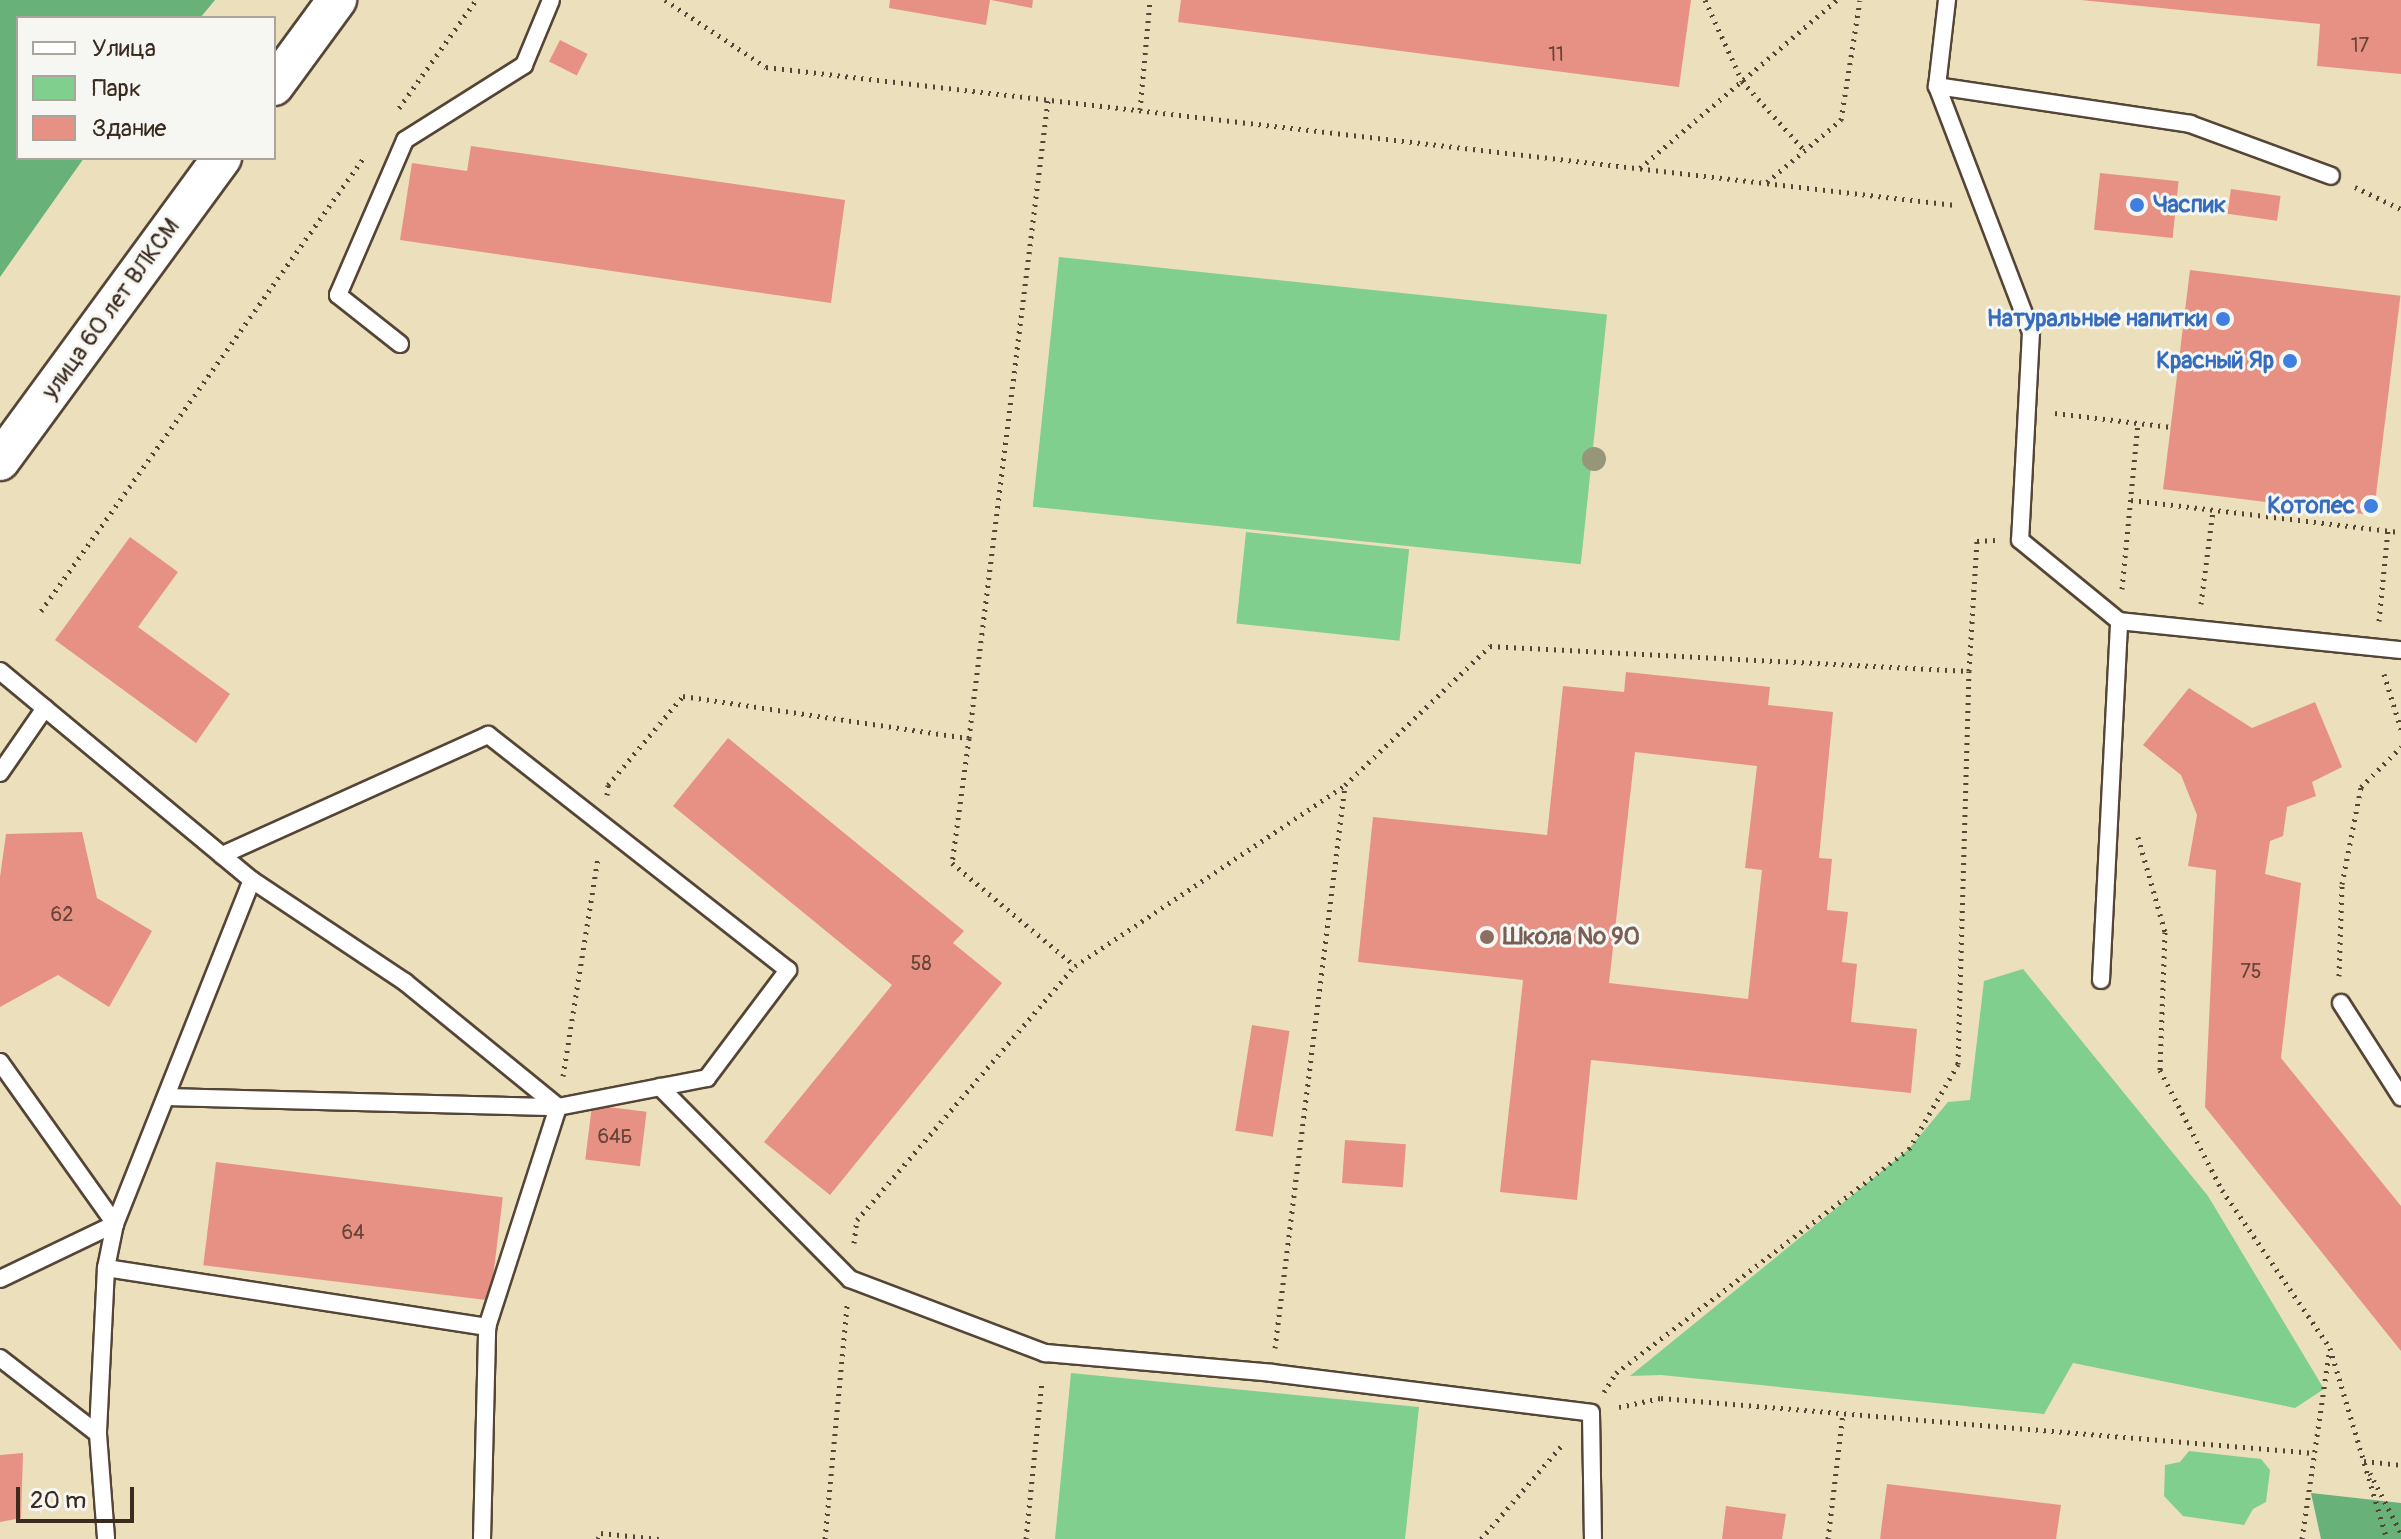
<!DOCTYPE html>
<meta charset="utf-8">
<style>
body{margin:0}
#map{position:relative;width:2401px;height:1539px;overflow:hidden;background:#ebdfbc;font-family:Pangolin,sans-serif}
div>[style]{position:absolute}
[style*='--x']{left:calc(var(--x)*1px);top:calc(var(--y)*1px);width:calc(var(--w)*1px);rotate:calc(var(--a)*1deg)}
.green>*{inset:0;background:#80cf8f;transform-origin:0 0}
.forest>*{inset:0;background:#68b27a}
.building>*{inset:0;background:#e79184;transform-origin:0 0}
.path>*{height:5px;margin-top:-2.5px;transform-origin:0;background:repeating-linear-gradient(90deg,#554536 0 2px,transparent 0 8px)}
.roads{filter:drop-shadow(2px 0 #554536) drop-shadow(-2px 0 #554536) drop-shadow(0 2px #554536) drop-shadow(0 -2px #554536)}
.service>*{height:16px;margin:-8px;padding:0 8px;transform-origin:8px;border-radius:8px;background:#fff}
.tertiary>*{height:38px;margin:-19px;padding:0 19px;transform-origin:19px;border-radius:19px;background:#fff}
.trees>*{width:24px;height:24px;margin:-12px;border-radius:50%;background:#969778}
.dots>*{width:22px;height:22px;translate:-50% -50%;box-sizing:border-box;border:4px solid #f6f6f2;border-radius:50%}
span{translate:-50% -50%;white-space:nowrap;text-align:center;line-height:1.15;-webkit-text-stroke:6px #f6f6f2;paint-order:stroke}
.number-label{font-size:20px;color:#664438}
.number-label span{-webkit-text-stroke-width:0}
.shop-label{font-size:24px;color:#366cbe;font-weight:700}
.left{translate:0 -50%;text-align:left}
.right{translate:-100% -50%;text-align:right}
.street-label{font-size:24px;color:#3b2a1e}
.education-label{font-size:24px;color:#785e54;font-weight:700}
.legend{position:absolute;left:16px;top:16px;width:260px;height:144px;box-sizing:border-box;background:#f6f6f2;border:2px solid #aba49d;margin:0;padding:10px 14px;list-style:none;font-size:24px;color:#3b2a1e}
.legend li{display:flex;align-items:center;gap:16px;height:40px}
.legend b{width:40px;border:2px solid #aba49d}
.scale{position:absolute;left:16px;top:1487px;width:118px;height:36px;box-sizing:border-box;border:4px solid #3b2a1e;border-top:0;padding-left:10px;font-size:24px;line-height:28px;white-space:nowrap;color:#3b2a1e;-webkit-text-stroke:6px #f6f6f2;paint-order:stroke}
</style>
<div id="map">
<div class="green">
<div style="left:1059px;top:257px;width:551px;height:251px;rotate:6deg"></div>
<div style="left:1246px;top:532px;width:164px;height:92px;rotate:6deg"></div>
<div style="clip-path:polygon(2023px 969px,2208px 1196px,2324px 1389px,2295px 1408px,2073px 1363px,2044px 1414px,1661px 1375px,1630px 1376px,1909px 1149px,1948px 1102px,1970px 1100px,1984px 981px)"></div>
<div style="clip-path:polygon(1071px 1373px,1419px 1407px,1405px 1539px,1055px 1539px)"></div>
<div style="clip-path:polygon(2189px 1451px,2261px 1459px,2270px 1470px,2266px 1502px,2253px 1509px,2244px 1525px,2183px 1516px,2164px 1496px,2165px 1465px,2180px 1462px)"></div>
</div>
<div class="forest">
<div style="clip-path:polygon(0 0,215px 0,200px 18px,18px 18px,18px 158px,84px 158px,0 277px)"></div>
<div style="clip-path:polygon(2311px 1493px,2401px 1503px,2401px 1539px,2321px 1539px)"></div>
</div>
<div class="building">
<div style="clip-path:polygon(890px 0,990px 0,986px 25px,889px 8px)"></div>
<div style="clip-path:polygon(991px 0,1033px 0,1032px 8px)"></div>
<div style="clip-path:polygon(1181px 0,1691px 0,1679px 87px,1178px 22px)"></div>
<div style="clip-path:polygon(2081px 0,2401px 0,2401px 74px,2317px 66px,2320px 24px)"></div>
<div style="left:560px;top:40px;width:31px;height:24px;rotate:27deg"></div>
<div style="clip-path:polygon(471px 146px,845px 200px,831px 303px,400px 240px,412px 163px,467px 171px)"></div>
<div style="left:2100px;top:173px;width:79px;height:57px;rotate:6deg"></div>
<div style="left:2231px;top:189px;width:50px;height:25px;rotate:8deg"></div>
<div style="left:2190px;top:270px;width:212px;height:221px;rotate:7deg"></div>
<div style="clip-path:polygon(130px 537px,178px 572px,138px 627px,230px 694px,196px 743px,55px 640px)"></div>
<div style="clip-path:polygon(evenodd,1626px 672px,1770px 687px,1768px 705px,1833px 712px,1819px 858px,1832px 859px,1827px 910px,1848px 912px,1842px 962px,1857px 964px,1851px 1022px,1917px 1029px,1911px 1093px,1591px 1060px,1577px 1200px,1500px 1192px,1523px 980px,1358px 962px,1373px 817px,1547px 835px,1563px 686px,1624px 692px,1626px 672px,1635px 752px,1757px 766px,1745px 868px,1762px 870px,1748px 999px,1609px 983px,1635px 752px)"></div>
<div style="clip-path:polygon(2189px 688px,2252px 728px,2315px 702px,2342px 767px,2312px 782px,2316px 796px,2287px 807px,2283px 836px,2270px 841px,2265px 874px,2301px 883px,2281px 1058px,2401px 1206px,2401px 1351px,2205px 1107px,2216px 870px,2188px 866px,2197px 815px,2181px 775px,2143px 745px)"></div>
<div style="clip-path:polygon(728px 738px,964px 931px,953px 943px,1002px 983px,830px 1195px,764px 1142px,892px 985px,673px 806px)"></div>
<div style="clip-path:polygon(82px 832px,97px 898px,152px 931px,109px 1007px,58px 975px,0 1007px,0 877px,6px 834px)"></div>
<div style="left:1252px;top:1025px;width:38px;height:107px;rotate:9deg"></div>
<div style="left:592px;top:1105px;width:55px;height:55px;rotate:7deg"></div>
<div style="left:1345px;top:1140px;width:61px;height:43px;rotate:4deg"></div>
<div style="left:216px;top:1162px;width:289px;height:104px;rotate:7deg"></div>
<div style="clip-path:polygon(23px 1453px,21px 1518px,0 1522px,0 1455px)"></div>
<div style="clip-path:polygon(1887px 1484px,2061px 1505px,2056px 1539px,1880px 1539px)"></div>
<div style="clip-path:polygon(1726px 1506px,1786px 1514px,1782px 1539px,1722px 1539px)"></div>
</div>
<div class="path">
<div style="--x:665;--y:0;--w:121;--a:33.6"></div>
<div style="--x:766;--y:67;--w:1197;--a:6.62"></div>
<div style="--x:1705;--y:0;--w:89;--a:65.4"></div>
<div style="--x:1742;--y:81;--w:94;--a:48"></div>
<div style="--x:399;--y:108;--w:133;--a:-54.5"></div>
<div style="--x:1140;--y:110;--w:110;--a:-84.8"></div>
<div style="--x:1640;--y:168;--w:259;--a:-40.5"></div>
<div style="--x:1767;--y:182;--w:97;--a:-40"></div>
<div style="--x:1841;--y:120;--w:121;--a:-81"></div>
<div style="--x:2355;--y:187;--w:51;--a:25.6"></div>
<div style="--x:2055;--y:413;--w:117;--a:6.9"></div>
<div style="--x:2131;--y:500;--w:272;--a:6.8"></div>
<div style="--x:2122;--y:589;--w:167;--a:-84.5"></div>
<div style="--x:2201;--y:604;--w:95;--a:-82.7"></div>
<div style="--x:41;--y:611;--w:559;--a:-54.55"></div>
<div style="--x:2379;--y:621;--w:91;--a:-84.4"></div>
<div style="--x:2384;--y:674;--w:58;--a:72.8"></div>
<div style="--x:969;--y:738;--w:126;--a:97.7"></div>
<div style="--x:952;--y:863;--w:160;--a:39.9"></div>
<div style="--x:607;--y:795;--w:10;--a:-84"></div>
<div style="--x:608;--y:785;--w:116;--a:-49.9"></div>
<div style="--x:683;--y:696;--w:289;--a:8.4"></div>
<div style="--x:969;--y:738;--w:643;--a:-82.94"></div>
<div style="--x:2138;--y:837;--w:99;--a:74.1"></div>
<div style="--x:2165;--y:932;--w:138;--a:92.1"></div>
<div style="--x:2160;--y:1070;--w:135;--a:62.7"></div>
<div style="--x:2222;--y:1190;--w:191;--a:55.6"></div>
<div style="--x:2330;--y:1348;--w:199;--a:73.4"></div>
<div style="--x:2339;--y:976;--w:92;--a:-88.1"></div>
<div style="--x:2342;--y:884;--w:99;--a:-78.9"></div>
<div style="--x:2361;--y:787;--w:57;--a:-45"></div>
<div style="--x:563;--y:1076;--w:222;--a:-80.9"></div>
<div style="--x:854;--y:1243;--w:23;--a:-83"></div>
<div style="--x:857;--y:1220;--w:335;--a:-49.4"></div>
<div style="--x:1075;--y:966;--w:324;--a:-33.8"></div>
<div style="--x:1275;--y:1348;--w:567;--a:-82.91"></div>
<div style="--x:1345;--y:785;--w:201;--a:-43.8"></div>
<div style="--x:1490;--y:646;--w:480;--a:3"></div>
<div style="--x:1969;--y:671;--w:130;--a:-86.5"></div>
<div style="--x:1977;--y:541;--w:18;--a:-3"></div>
<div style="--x:1604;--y:1392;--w:22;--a:-58"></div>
<div style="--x:1616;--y:1373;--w:369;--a:-37.4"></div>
<div style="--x:1909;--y:1149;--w:98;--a:-60"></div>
<div style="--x:1958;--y:1064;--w:393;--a:-88.4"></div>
<div style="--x:1619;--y:1407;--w:43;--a:-12.1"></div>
<div style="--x:1661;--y:1398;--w:655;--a:4.81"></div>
<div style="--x:2364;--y:1461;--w:37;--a:6"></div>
<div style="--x:2370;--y:1473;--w:68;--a:62.7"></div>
<div style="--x:598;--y:1539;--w:7;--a:-63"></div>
<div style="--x:601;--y:1533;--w:58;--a:5.9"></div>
<div style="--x:825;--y:1539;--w:235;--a:-84.6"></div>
<div style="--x:1026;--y:1539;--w:159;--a:-84.2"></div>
<div style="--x:1481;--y:1539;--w:125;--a:-49.2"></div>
<div style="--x:1828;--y:1539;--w:127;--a:-83.2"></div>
<div style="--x:2302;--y:1539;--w:188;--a:-81.7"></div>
</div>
<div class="roads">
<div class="service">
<div style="--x:1947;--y:0;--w:87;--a:96.6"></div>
<div style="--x:1937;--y:86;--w:256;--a:8.5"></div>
<div style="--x:2190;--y:124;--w:150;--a:20.2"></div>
<div style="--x:1937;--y:86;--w:263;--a:69.1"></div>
<div style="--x:2031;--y:332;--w:208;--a:93"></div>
<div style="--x:2020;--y:540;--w:128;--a:39.3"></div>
<div style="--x:2119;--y:621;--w:283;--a:5.9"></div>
<div style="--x:400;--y:344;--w:79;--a:-141.7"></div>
<div style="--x:338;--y:295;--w:169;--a:-66.6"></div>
<div style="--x:405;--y:140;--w:141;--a:-32.2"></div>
<div style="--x:524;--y:65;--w:70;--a:-67.4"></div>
<div style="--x:0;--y:671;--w:327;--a:39.7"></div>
<div style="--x:252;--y:880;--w:184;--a:33.7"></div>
<div style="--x:405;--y:982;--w:198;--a:39.2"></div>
<div style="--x:0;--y:773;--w:79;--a:-55.3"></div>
<div style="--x:2101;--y:980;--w:359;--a:-87.1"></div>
<div style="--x:2341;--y:1003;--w:112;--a:57.4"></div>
<div style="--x:0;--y:1062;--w:199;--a:54.6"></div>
<div style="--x:115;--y:1224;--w:45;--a:101.6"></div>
<div style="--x:106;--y:1268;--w:166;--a:92.8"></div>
<div style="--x:98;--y:1434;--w:105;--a:85.6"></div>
<div style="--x:660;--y:1087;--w:270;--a:45.3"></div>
<div style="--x:850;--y:1279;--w:209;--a:20.8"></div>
<div style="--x:1045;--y:1353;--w:228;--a:5"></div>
<div style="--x:1272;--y:1373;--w:321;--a:7.1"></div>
<div style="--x:1591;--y:1413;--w:126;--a:89.1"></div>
<div style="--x:166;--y:1097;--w:392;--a:1.5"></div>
<div style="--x:558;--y:1107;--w:152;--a:-11"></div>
<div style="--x:707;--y:1078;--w:135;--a:-53.1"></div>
<div style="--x:788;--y:970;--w:381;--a:-141.9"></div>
<div style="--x:488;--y:735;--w:292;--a:155.7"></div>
<div style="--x:106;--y:1268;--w:386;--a:8.8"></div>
<div style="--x:487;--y:1327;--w:231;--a:-72.1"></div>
<div style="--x:0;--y:1279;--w:127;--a:-25.6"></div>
<div style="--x:115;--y:1224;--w:370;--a:-68.3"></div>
<div style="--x:0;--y:1358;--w:124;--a:37.8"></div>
<div style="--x:482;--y:1539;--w:212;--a:-88.6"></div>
</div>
<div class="tertiary">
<div style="--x:274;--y:86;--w:107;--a:-53.8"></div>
<div style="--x:0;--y:461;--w:376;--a:-53.8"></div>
</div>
</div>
<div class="trees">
<div style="left:1594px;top:459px"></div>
</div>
<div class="dots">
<div style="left:2137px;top:205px;background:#3f7fe0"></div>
<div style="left:2223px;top:319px;background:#3f7fe0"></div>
<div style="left:2290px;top:361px;background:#3f7fe0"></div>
<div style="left:2371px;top:506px;background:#3f7fe0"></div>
<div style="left:1487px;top:937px;background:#8d6e63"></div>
</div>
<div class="number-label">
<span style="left:2360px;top:45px">17</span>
<span style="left:1556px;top:54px">11</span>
<span style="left:62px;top:914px">62</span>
<span style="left:921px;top:963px">58</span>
<span style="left:2251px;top:971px">75</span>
<span style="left:615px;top:1136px">64Б</span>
<span style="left:353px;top:1232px">64</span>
</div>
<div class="shop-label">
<span class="left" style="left:2153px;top:205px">Часпик</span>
<span class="right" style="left:2207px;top:319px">Натуральные напитки</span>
<span class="right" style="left:2274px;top:361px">Красный Яр</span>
<span class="right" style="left:2355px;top:506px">Котопес</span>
</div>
<div class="street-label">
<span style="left:111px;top:309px;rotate:-54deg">улица 60 лет ВЛКСМ</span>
</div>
<div class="education-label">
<span class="left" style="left:1503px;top:937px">Школа № 90</span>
</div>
<ul class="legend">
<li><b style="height:10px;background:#fff"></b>Улица</li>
<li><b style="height:22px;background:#80cf8f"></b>Парк</li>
<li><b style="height:22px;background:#e79184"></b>Здание</li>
</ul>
<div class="scale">20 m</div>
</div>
